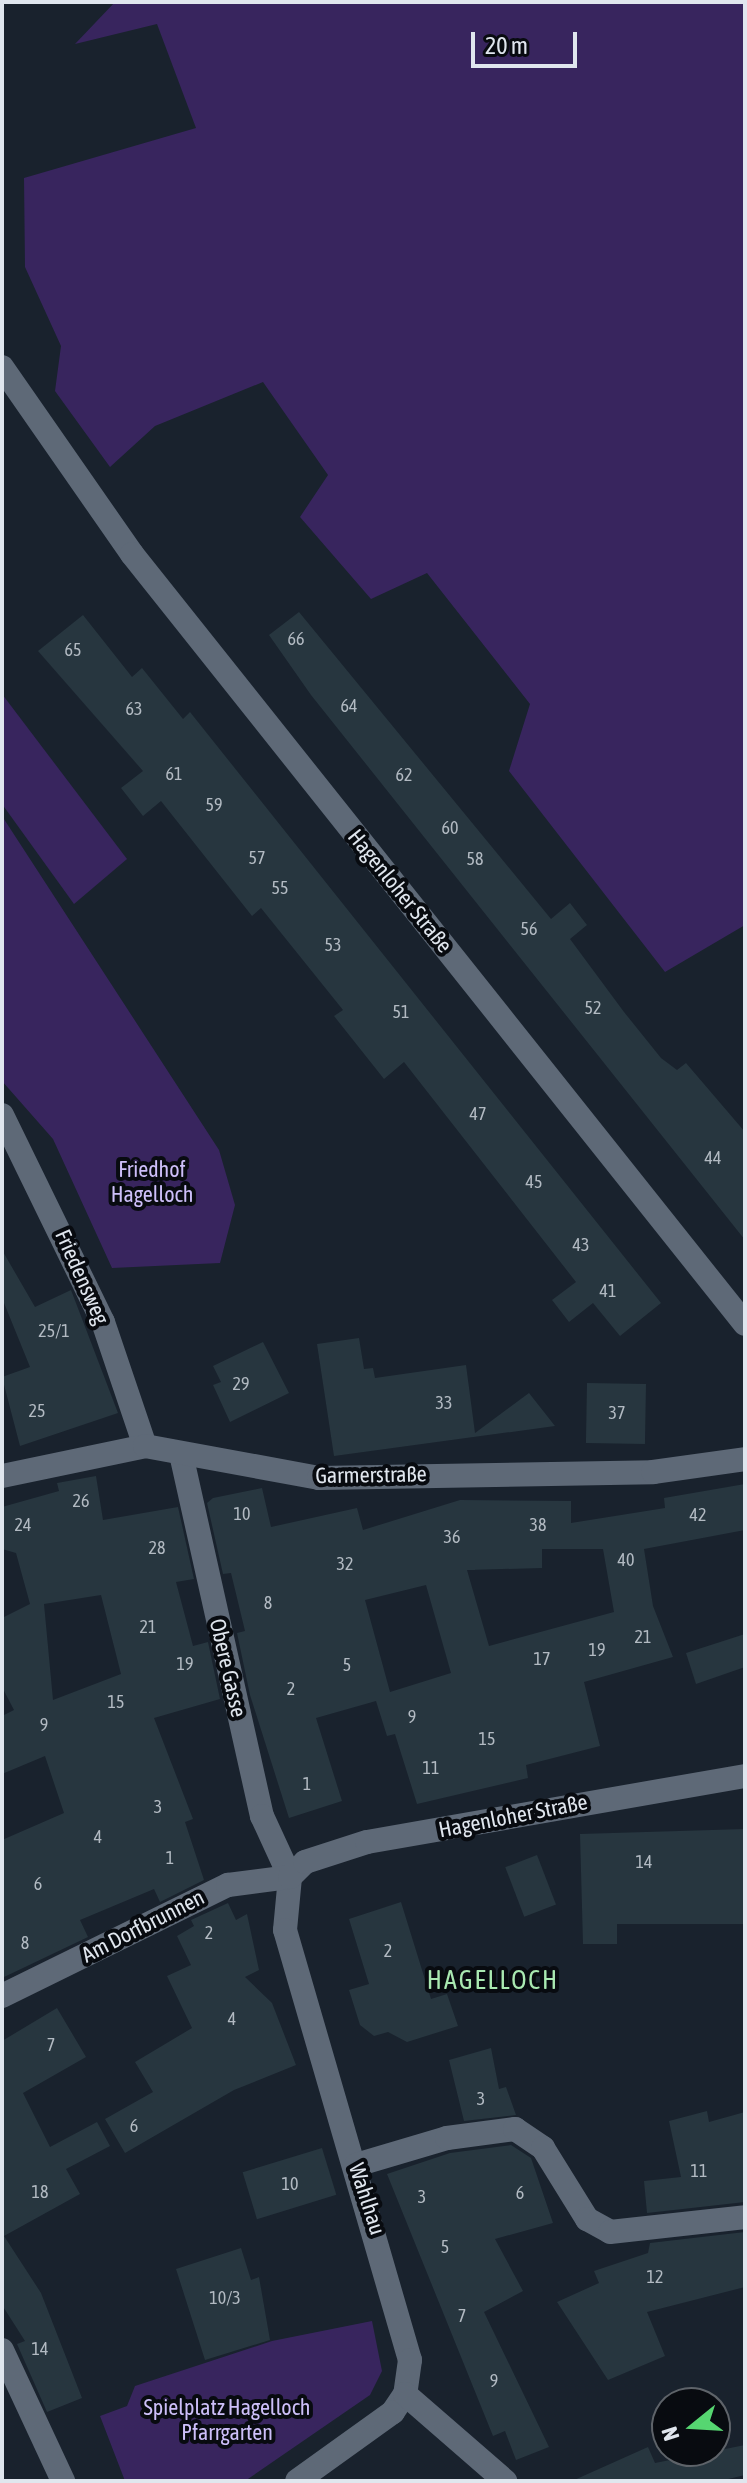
<!DOCTYPE html>
<meta charset="utf-8">
<style>
body{margin:0}
#map{position:relative;width:747px;height:2483px;overflow:hidden;background:#19222d;font-family:"Asap Condensed",sans-serif}
div>[style]{position:absolute}
[style*='--x']{left:calc(var(--x)*1px);top:calc(var(--y)*1px);width:calc(var(--w)*1px);rotate:calc(var(--a)*1deg)}
.green>*{inset:0;background:#38255e}
.building>*{inset:0;background:#27363f;transform-origin:0 0}
.street>*{height:24px;margin:-12px;padding:0 12px;transform-origin:12px;border-radius:12px;background:#5e6977}
.secondary>*{height:24px;margin:-12px;padding:0 12px;transform-origin:12px;border-radius:12px;background:#5e6977}
span{translate:-50% -50%;white-space:nowrap;text-align:center;line-height:1.15;-webkit-text-stroke:8px #080b10;paint-order:stroke}
.number-label{font-size:18px;color:#b2bac2}
.number-label span{-webkit-text-stroke-width:0}
.street-label{font-size:22px;color:#e0e6ee}
.park-label{font-size:22px;color:#cdbff9}
.quarter-label{font-size:26px;color:#a9e9b1;letter-spacing:2px}
.frame{position:absolute;inset:0;border:4px solid #e0e6ee;pointer-events:none}
.north{position:absolute;left:651px;top:2387px;width:80px;height:80px;box-sizing:border-box;background:#080b10;border:2px solid #5e6369;border-radius:50%;rotate:252deg;font-size:22px;font-weight:700;line-height:32px;text-align:center;color:#e0e6ee}
.north::after{content:'';display:block;margin:auto;width:28px;height:36px;background:#56d671;clip-path:polygon(50% 0,100% 100%,50% 72%,0 100%)}
.scale{position:absolute;left:471px;top:32px;width:106px;height:36px;box-sizing:border-box;border:4px solid #e0e6ee;border-top:0;padding-left:10px;font-size:24px;line-height:28px;white-space:nowrap;color:#e0e6ee;-webkit-text-stroke:6px #080b10;paint-order:stroke}
</style>
<div id="map">
<div class="green">
<div style="clip-path:polygon(115px 2px,745px 2px,745px 925px,665px 972px,509px 771px,530px 704px,427px 573px,371px 599px,300px 517px,328px 475px,263px 382px,155px 426px,110px 467px,55px 391px,61px 346px,25px 267px,24px 178px,196px 128px,157px 24px,75px 44px)"></div>
<div style="clip-path:polygon(2px 694px,127px 859px,74px 904px,2px 804px)"></div>
<div style="clip-path:polygon(2px 816px,219px 1150px,235px 1205px,220px 1263px,112px 1268px,53px 1139px,2px 1081px)"></div>
<div style="clip-path:polygon(372px 2321px,382px 2371px,370px 2395px,245px 2481px,125px 2481px,100px 2416px,127px 2406px,135px 2386px,272px 2341px)"></div>
</div>
<div class="building">
<div style="clip-path:polygon(299px 612px,551px 919px,570px 903px,587px 925px,570px 939px,624px 1012px,661px 1058px,677px 1070px,686px 1063px,745px 1132px,745px 1240px,311px 695px,269px 635px)"></div>
<div style="clip-path:polygon(83px 615px,132px 677px,142px 668px,183px 719px,190px 712px,661px 1303px,620px 1336px,593px 1303px,569px 1322px,552px 1300px,576px 1282px,404px 1062px,384px 1079px,334px 1016px,343px 1010px,261px 908px,252px 916px,161px 801px,143px 816px,121px 788px,143px 771px,38px 651px)"></div>
<div style="clip-path:polygon(2px 1250px,35px 1307px,71px 1290px,118px 1413px,20px 1446px,2px 1377px,30px 1367px,2px 1298px)"></div>
<div style="clip-path:polygon(359px 1338px,364px 1369px,373px 1368px,375px 1378px,466px 1365px,475px 1433px,529px 1393px,555px 1426px,334px 1456px,317px 1344px)"></div>
<div style="clip-path:polygon(263px 1342px,289px 1393px,230px 1422px,213px 1385px,221px 1382px,213px 1366px)"></div>
<div style="left:587px;top:1383px;width:59px;height:60px;rotate:1deg"></div>
<div style="clip-path:polygon(evenodd,96px 1476px,103px 1520px,178px 1507px,194px 1579px,176px 1582px,193px 1646px,208px 1642px,220px 1699px,154px 1718px,193px 1819px,185px 1822px,204px 1880px,160px 1902px,154px 1889px,80px 1920px,88px 1937px,2px 1978px,2px 1840px,64px 1813px,45px 1756px,2px 1774px,2px 1716px,14px 1710px,2px 1687px,2px 1618px,30px 1604px,16px 1553px,2px 1549px,2px 1507px,59px 1491px,57px 1483px,96px 1476px,101px 1595px,121px 1674px,53px 1700px,44px 1604px,101px 1595px)"></div>
<div style="clip-path:polygon(evenodd,745px 1484px,745px 1530px,644px 1549px,653px 1606px,673px 1657px,584px 1682px,600px 1746px,526px 1765px,528px 1778px,417px 1804px,395px 1734px,387px 1736px,376px 1701px,316px 1718px,342px 1801px,289px 1818px,250px 1695px,237px 1633px,245px 1631px,231px 1573px,223px 1574px,207px 1503px,213px 1498px,262px 1488px,271px 1527px,357px 1508px,363px 1530px,460px 1500px,571px 1501px,571px 1523px,665px 1508px,664px 1498px,745px 1484px,542px 1549px,603px 1549px,614px 1612px,489px 1646px,467px 1570px,542px 1568px,542px 1549px,745px 1484px,426px 1585px,451px 1673px,390px 1692px,365px 1600px,426px 1585px)"></div>
<div style="clip-path:polygon(745px 1634px,745px 1667px,696px 1684px,686px 1653px)"></div>
<div style="clip-path:polygon(745px 1829px,745px 1924px,617px 1924px,617px 1944px,583px 1944px,580px 1834px)"></div>
<div style="left:537px;top:1855px;width:53px;height:34px;rotate:69deg"></div>
<div style="clip-path:polygon(401px 1902px,431px 1999px,447px 1994px,458px 2026px,407px 2042px,388px 2032px,374px 2036px,360px 2025px,349px 1990px,369px 1984px,349px 1919px)"></div>
<div style="clip-path:polygon(228px 1903px,236px 1920px,247px 1914px,259px 1970px,245px 1977px,272px 2003px,296px 2065px,234px 2090px,125px 2153px,105px 2119px,153px 2092px,135px 2062px,192px 2028px,167px 1976px,191px 1965px,177px 1936px,194px 1926px,191px 1920px)"></div>
<div style="clip-path:polygon(57px 2008px,86px 2057px,23px 2093px,50px 2147px,97px 2122px,110px 2146px,66px 2169px,80px 2194px,4px 2236px,41px 2293px,82px 2398px,47px 2412px,17px 2344px,25px 2341px,2px 2305px,2px 2041px)"></div>
<div style="clip-path:polygon(491px 2048px,499px 2089px,506px 2087px,516px 2115px,464px 2121px,449px 2060px)"></div>
<div style="clip-path:polygon(707px 2111px,709px 2122px,745px 2112px,745px 2202px,647px 2213px,644px 2181px,681px 2177px,669px 2121px)"></div>
<div style="clip-path:polygon(511px 2145px,531px 2158px,553px 2223px,495px 2239px,523px 2291px,484px 2312px,549px 2447px,516px 2460px,505px 2431px,493px 2436px,387px 2174px,450px 2153px)"></div>
<div style="left:322px;top:2148px;width:49px;height:83px;rotate:73deg"></div>
<div style="clip-path:polygon(745px 2232px,745px 2287px,647px 2312px,665px 2356px,608px 2380px,557px 2302px,599px 2283px,594px 2271px,648px 2253px,650px 2243px)"></div>
<div style="clip-path:polygon(241px 2248px,251px 2280px,259px 2277px,270px 2340px,205px 2360px,176px 2269px)"></div>
<div style="clip-path:polygon(745px 2445px,745px 2475px,720px 2481px,572px 2481px,648px 2447px,655px 2463px)"></div>
</div>
<div class="street">
<div style="--x:2;--y:1115;--w:230;--a:64"></div>
<div style="--x:103;--y:1322;--w:131;--a:71.3"></div>
<div style="--x:181;--y:1454;--w:371;--a:77.4"></div>
<div style="--x:262;--y:1816;--w:67;--a:65.3"></div>
<div style="--x:2;--y:1476;--w:146;--a:-11.8"></div>
<div style="--x:145;--y:1446;--w:177;--a:10.4"></div>
<div style="--x:319;--y:1478;--w:334;--a:-1"></div>
<div style="--x:653;--y:1472;--w:93;--a:-8"></div>
<div style="--x:290;--y:1877;--w:53;--a:95.4"></div>
<div style="--x:285;--y:1930;--w:448;--a:73.8"></div>
<div style="--x:410;--y:2360;--w:34;--a:98"></div>
<div style="--x:405;--y:2394;--w:22;--a:124"></div>
<div style="--x:393;--y:2412;--w:118;--a:144.3"></div>
<div style="--x:2;--y:1996;--w:252;--a:-26.2"></div>
<div style="--x:228;--y:1885;--w:63;--a:-7.4"></div>
<div style="--x:356;--y:2165;--w:95;--a:-16.5"></div>
<div style="--x:447;--y:2138;--w:69;--a:-7.5"></div>
<div style="--x:515;--y:2129;--w:34;--a:34"></div>
<div style="--x:543;--y:2148;--w:84;--a:58.2"></div>
<div style="--x:587;--y:2219;--w:26;--a:29"></div>
<div style="--x:610;--y:2232;--w:136;--a:-6.3"></div>
<div style="--x:2;--y:2350;--w:145;--a:65"></div>
<div style="--x:405;--y:2394;--w:133;--a:41"></div>
</div>
<div class="secondary">
<div style="--x:2;--y:367;--w:228;--a:55.2"></div>
<div style="--x:132;--y:554;--w:984;--a:51.48"></div>
<div style="--x:290;--y:1877;--w:21;--a:-45"></div>
<div style="--x:305;--y:1862;--w:65;--a:-17.9"></div>
<div style="--x:367;--y:1842;--w:384;--a:-9.9"></div>
</div>
<div class="number-label">
<span style="left:296px;top:639px">66</span>
<span style="left:73px;top:650px">65</span>
<span style="left:349px;top:706px">64</span>
<span style="left:134px;top:709px">63</span>
<span style="left:174px;top:774px">61</span>
<span style="left:404px;top:775px">62</span>
<span style="left:214px;top:805px">59</span>
<span style="left:450px;top:828px">60</span>
<span style="left:257px;top:858px">57</span>
<span style="left:475px;top:859px">58</span>
<span style="left:280px;top:888px">55</span>
<span style="left:529px;top:929px">56</span>
<span style="left:333px;top:945px">53</span>
<span style="left:593px;top:1008px">52</span>
<span style="left:401px;top:1012px">51</span>
<span style="left:478px;top:1114px">47</span>
<span style="left:713px;top:1158px">44</span>
<span style="left:534px;top:1182px">45</span>
<span style="left:581px;top:1245px">43</span>
<span style="left:608px;top:1291px">41</span>
<span style="left:54px;top:1331px">25/1</span>
<span style="left:241px;top:1384px">29</span>
<span style="left:444px;top:1403px">33</span>
<span style="left:37px;top:1411px">25</span>
<span style="left:617px;top:1413px">37</span>
<span style="left:81px;top:1501px">26</span>
<span style="left:242px;top:1514px">10</span>
<span style="left:698px;top:1515px">42</span>
<span style="left:23px;top:1525px">24</span>
<span style="left:538px;top:1525px">38</span>
<span style="left:452px;top:1537px">36</span>
<span style="left:157px;top:1548px">28</span>
<span style="left:626px;top:1560px">40</span>
<span style="left:345px;top:1564px">32</span>
<span style="left:268px;top:1603px">8</span>
<span style="left:148px;top:1627px">21</span>
<span style="left:643px;top:1637px">21</span>
<span style="left:597px;top:1650px">19</span>
<span style="left:542px;top:1659px">17</span>
<span style="left:185px;top:1664px">19</span>
<span style="left:347px;top:1665px">5</span>
<span style="left:291px;top:1689px">2</span>
<span style="left:116px;top:1702px">15</span>
<span style="left:412px;top:1717px">9</span>
<span style="left:44px;top:1725px">9</span>
<span style="left:487px;top:1739px">15</span>
<span style="left:431px;top:1768px">11</span>
<span style="left:307px;top:1784px">1</span>
<span style="left:158px;top:1807px">3</span>
<span style="left:98px;top:1837px">4</span>
<span style="left:170px;top:1858px">1</span>
<span style="left:644px;top:1862px">14</span>
<span style="left:38px;top:1884px">6</span>
<span style="left:209px;top:1933px">2</span>
<span style="left:25px;top:1943px">8</span>
<span style="left:388px;top:1951px">2</span>
<span style="left:232px;top:2019px">4</span>
<span style="left:51px;top:2045px">7</span>
<span style="left:481px;top:2099px">3</span>
<span style="left:134px;top:2126px">6</span>
<span style="left:699px;top:2171px">11</span>
<span style="left:290px;top:2184px">10</span>
<span style="left:40px;top:2192px">18</span>
<span style="left:520px;top:2193px">6</span>
<span style="left:422px;top:2197px">3</span>
<span style="left:445px;top:2247px">5</span>
<span style="left:655px;top:2277px">12</span>
<span style="left:225px;top:2298px">10/3</span>
<span style="left:462px;top:2316px">7</span>
<span style="left:40px;top:2349px">14</span>
<span style="left:494px;top:2381px">9</span>
</div>
<div class="street-label">
<span style="left:400px;top:891px;rotate:51deg">Hagenloher Straße</span>
<span style="left:82px;top:1277px;rotate:66deg">Friedensweg</span>
<span style="left:371px;top:1475px;rotate:-1deg">Garmerstraße</span>
<span style="left:228px;top:1668px;rotate:77deg">Obere Gasse</span>
<span style="left:513px;top:1816px;rotate:-11deg">Hagenloher Straße</span>
<span style="left:143px;top:1926px;rotate:-27deg">Am Dorfbrunnen</span>
<span style="left:367px;top:2199px;rotate:72deg">Wahlhau</span>
</div>
<div class="park-label">
<span style="left:152px;top:1182px">Friedhof<br>Hagelloch</span>
<span style="left:227px;top:2420px">Spielplatz Hagelloch<br>Pfarrgarten</span>
</div>
<div class="quarter-label">
<span style="left:493px;top:1981px">HAGELLOCH</span>
</div>
<div class="frame"></div>
<div class="north">N</div>
<div class="scale">20 m</div>
</div>
